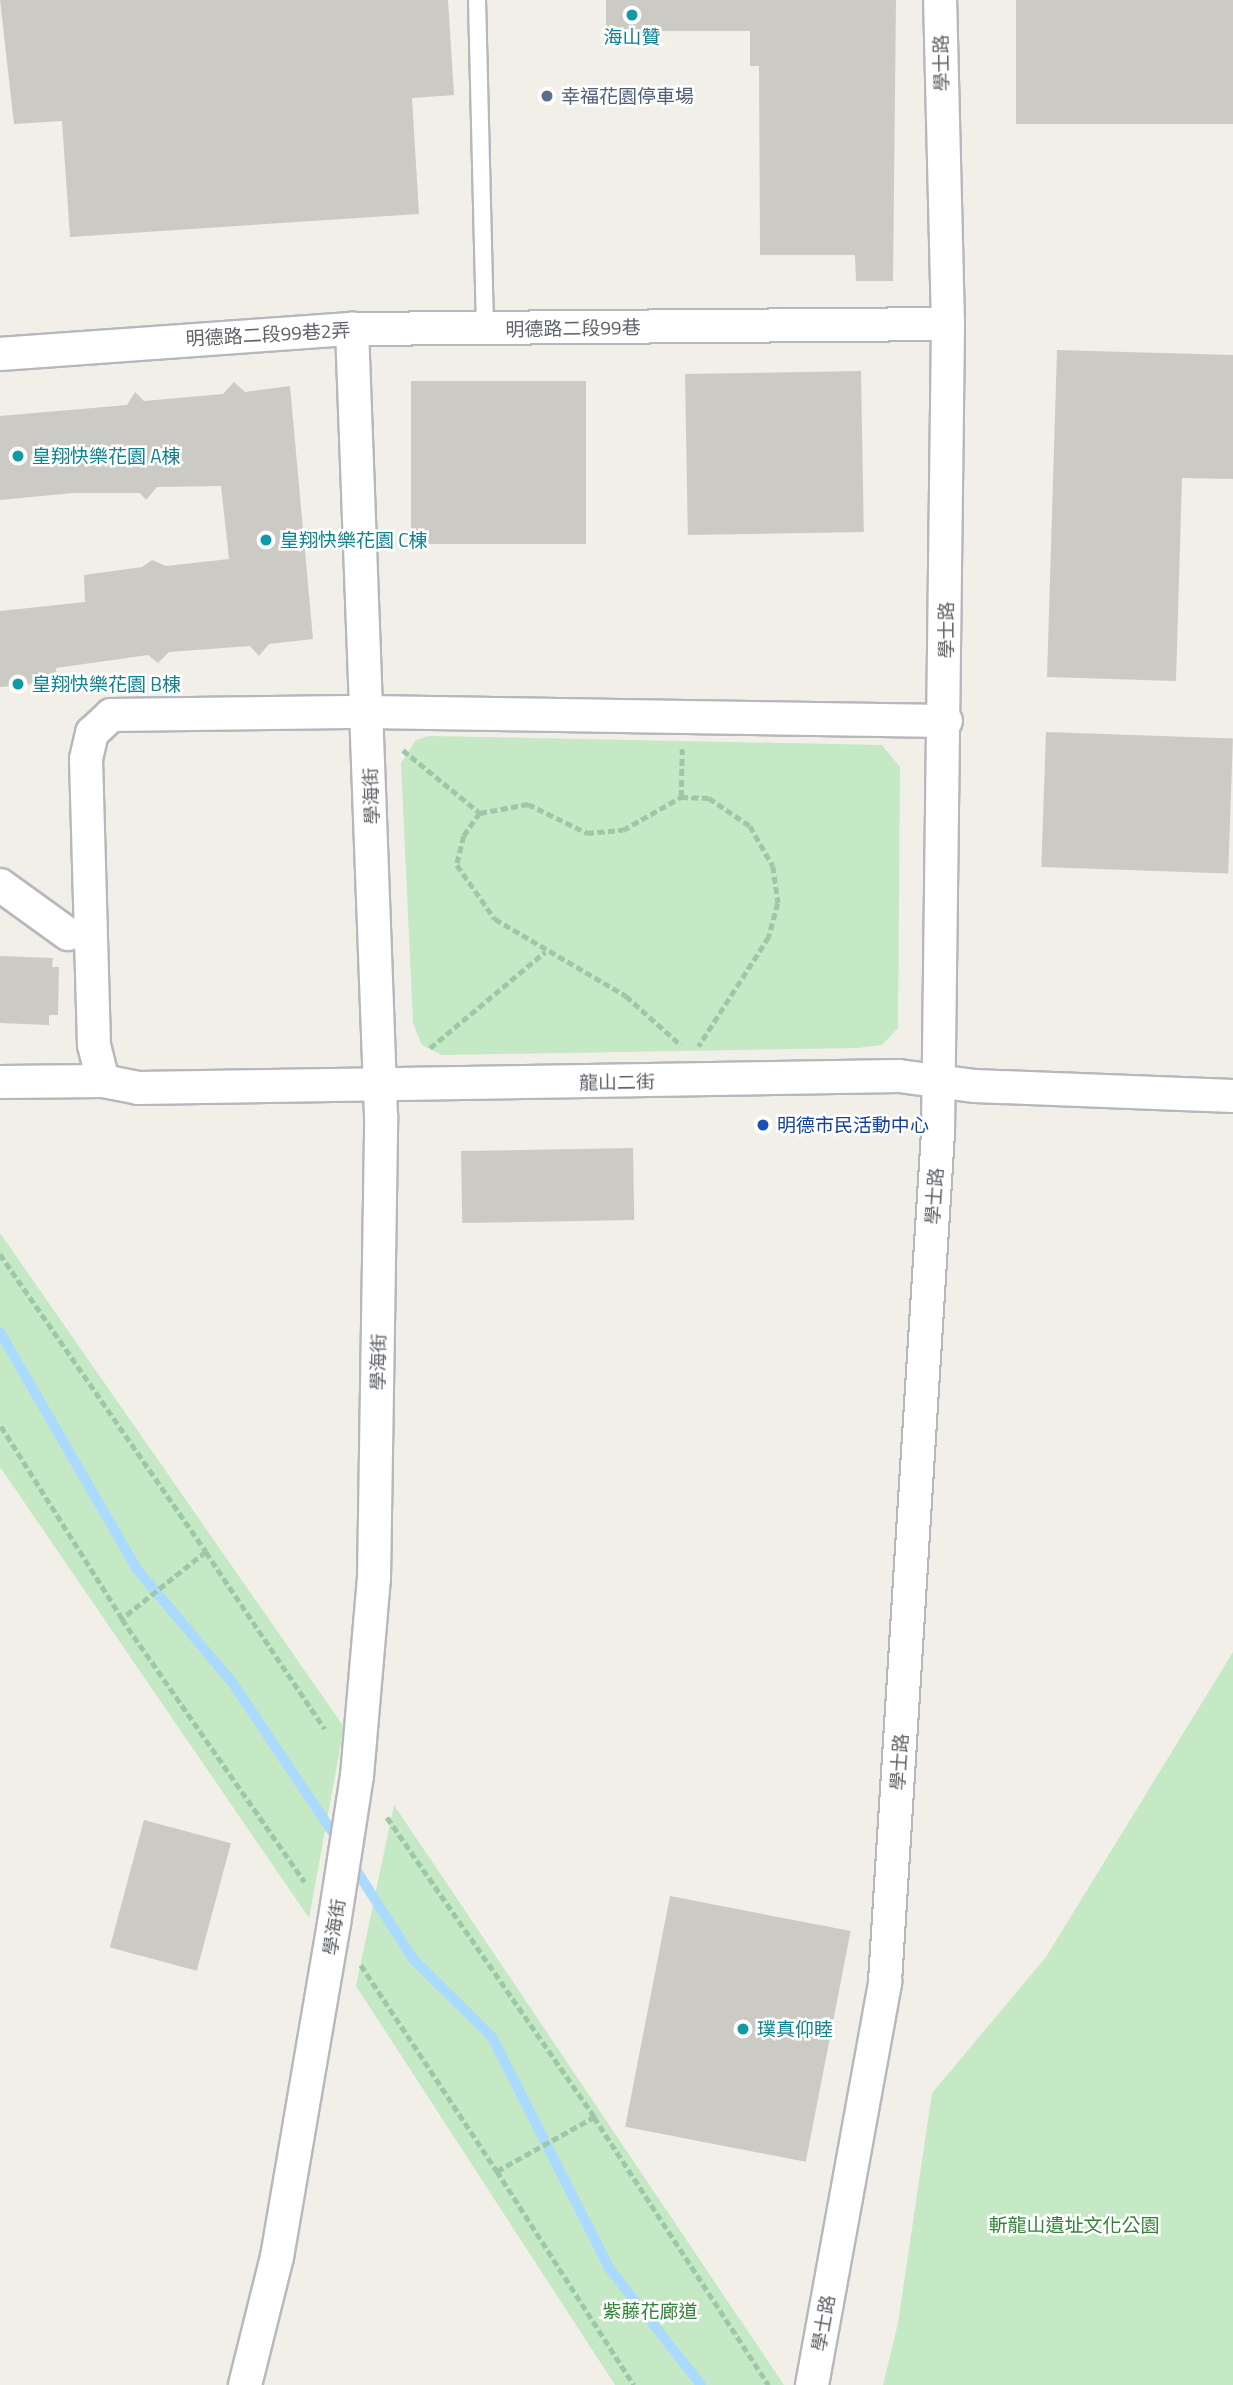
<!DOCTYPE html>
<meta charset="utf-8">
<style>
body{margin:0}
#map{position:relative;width:1233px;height:2385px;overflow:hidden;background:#f1efe8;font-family:"Titillium Web","Noto Sans TC",sans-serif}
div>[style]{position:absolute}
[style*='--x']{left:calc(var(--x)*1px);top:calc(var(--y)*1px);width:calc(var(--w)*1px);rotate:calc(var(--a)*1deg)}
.green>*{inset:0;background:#c5e8c5}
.stream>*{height:10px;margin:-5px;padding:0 5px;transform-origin:5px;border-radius:5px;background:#aadaff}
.building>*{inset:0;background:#cccac5;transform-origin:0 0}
.path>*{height:4.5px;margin-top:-2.25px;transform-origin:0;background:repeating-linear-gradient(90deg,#9cc7a9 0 7px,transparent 0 10.5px)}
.roads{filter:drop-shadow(2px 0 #b5b8bc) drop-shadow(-2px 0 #b5b8bc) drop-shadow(0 2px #b5b8bc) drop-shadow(0 -2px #b5b8bc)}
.lane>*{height:16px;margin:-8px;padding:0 8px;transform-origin:8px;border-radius:8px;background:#fff}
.street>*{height:32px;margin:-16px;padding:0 16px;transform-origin:16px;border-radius:16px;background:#fff}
.dots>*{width:19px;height:19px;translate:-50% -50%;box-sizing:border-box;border:4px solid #fff;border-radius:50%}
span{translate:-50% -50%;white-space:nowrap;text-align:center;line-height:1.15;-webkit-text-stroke:5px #fff;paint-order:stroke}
.culture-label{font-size:19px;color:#0d838f}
.left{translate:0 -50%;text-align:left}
.street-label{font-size:19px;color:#5f6368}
.service-label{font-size:19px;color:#4e5e75}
.transit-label{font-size:19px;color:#164399}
.park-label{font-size:19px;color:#348238}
</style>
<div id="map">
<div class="green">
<div style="clip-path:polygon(429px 736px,882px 745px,900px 767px,898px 1028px,882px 1045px,858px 1048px,442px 1055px,422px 1045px,413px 1023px,401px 763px,416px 740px)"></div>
<div style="clip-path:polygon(0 1233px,344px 1727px,309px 1918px,0 1467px)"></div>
<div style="clip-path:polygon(1233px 1652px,1233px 2385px,883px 2385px,898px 2323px,932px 2093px,1046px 1957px)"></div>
<div style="clip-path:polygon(394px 1805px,784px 2385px,615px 2385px,356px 1986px)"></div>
</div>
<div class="stream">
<div style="--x:0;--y:1332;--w:272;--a:60"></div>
<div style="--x:136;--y:1568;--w:149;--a:49.9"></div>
<div style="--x:232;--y:1682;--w:192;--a:56.2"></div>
<div style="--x:351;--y:1862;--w:115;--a:57.4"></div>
<div style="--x:413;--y:1959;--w:111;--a:44.6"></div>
<div style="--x:492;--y:2037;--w:259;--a:63.1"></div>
<div style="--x:609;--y:2268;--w:149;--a:51.8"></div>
</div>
<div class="building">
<div style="clip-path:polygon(0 0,448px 0,454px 95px,412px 98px,419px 214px,70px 237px,62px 121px,14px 124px)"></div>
<div style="clip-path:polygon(606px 0,896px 0,893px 281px,856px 281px,855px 255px,760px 255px,759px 66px,750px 66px,750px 31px,606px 31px)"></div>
<div style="left:1016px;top:0;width:217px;height:124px"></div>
<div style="clip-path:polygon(1057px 350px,1233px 355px,1233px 479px,1182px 478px,1176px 681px,1047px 677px)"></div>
<div style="left:861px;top:371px;width:161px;height:176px;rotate:89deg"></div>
<div style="left:411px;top:381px;width:175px;height:163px"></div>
<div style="clip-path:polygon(234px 382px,245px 392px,290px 386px,313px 639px,269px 644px,259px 656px,250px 646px,169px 652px,158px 663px,148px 655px,56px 668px,57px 682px,0 687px,0 611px,85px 602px,84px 575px,142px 567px,152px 560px,166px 566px,229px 559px,221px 486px,157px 487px,146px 500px,140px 493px,73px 493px,0 500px,0 416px,127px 405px,135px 392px,144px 401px,223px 394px)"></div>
<div style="left:1046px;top:732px;width:187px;height:135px;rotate:2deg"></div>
<div style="clip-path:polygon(0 956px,53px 958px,52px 967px,59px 967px,58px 1015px,49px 1015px,49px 1025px,0 1023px)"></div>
<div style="left:633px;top:1148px;width:72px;height:172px;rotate:89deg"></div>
<div style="left:144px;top:1820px;width:90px;height:132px;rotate:15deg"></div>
<div style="left:670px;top:1896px;width:184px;height:235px;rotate:11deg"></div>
</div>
<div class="path">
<div style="--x:403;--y:750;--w:99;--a:39.3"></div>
<div style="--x:480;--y:813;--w:28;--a:125"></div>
<div style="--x:464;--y:836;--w:30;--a:104"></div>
<div style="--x:457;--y:865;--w:66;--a:54.9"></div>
<div style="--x:495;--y:919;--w:152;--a:30.4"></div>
<div style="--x:626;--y:996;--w:74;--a:41.7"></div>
<div style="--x:681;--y:797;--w:48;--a:-88.8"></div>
<div style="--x:480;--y:813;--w:49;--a:-10.6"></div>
<div style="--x:528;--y:804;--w:66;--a:26.2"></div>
<div style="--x:587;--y:833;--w:36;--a:-5"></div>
<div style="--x:623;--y:830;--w:67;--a:-29.6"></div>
<div style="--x:681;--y:797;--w:28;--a:2"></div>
<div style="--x:709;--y:798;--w:50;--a:34.3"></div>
<div style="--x:750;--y:826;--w:46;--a:60.1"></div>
<div style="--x:773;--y:866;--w:37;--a:82"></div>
<div style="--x:778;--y:903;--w:35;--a:105"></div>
<div style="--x:769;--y:937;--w:130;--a:122.7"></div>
<div style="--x:430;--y:1048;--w:150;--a:-39.9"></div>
<div style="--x:0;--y:1254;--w:362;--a:55.3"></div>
<div style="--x:206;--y:1552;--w:107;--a:141.4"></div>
<div style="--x:122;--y:1619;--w:229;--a:-122.2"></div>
<div style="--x:206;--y:1552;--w:213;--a:56.1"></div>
<div style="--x:122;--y:1619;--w:320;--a:55.2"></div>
<div style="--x:361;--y:1965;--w:247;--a:56.6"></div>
<div style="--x:497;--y:2171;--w:111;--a:-29.1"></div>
<div style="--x:594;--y:2117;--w:365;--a:-124.7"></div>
<div style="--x:594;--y:2117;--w:320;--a:56.9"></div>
<div style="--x:497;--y:2171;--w:254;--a:57.4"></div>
</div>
<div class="roads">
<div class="lane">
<div style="--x:477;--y:0;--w:329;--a:88.6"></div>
</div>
<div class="street">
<div style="--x:0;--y:354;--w:353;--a:-4.1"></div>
<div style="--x:352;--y:329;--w:596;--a:-0.48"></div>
<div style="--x:0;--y:885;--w:84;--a:35.8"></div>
<div style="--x:103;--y:1081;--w:37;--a:-104"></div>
<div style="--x:94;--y:1045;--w:286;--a:-91.6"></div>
<div style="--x:86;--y:759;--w:27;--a:-77"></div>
<div style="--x:92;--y:733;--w:26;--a:-43"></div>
<div style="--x:111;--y:715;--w:257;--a:-0.7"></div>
<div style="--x:368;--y:712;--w:578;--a:0.89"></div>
<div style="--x:0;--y:1082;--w:103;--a:-0.6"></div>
<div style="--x:103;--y:1081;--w:36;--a:11"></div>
<div style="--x:138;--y:1088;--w:761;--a:-0.9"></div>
<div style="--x:899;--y:1076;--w:77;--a:7.5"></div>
<div style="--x:975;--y:1086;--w:258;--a:2.2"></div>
<div style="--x:245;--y:2385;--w:132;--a:-76"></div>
<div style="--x:277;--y:2257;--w:338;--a:-80.3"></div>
<div style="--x:334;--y:1924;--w:150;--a:-81.2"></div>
<div style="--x:357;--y:1776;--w:198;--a:-85.1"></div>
<div style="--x:374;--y:1579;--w:463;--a:-89.1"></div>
<div style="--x:381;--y:1116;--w:788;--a:-92.11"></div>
<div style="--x:812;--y:2385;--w:410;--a:-79.7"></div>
<div style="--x:885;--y:1982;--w:851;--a:-86.43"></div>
<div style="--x:938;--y:1133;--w:809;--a:-89.29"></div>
<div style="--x:948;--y:324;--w:324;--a:-91.4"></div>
</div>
</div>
<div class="dots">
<div style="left:632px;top:15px;background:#0f9aa8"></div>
<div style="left:547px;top:96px;background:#5c6f8a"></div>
<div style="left:18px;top:456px;background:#0f9aa8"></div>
<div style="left:266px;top:540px;background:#0f9aa8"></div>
<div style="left:18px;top:684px;background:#0f9aa8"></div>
<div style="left:763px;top:1125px;background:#1a4fb4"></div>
<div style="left:743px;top:2029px;background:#0f9aa8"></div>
</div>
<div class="culture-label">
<span style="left:632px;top:37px">海山贊</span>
<span class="left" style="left:32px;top:456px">皇翔快樂花園 A棟</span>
<span class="left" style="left:280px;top:540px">皇翔快樂花園 C棟</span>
<span class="left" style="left:32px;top:684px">皇翔快樂花園 B棟</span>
<span class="left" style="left:757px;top:2029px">璞真仰睦</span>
</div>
<div class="street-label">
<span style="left:941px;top:63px;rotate:-91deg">學士路</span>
<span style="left:573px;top:328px;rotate:-1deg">明德路二段99巷</span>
<span style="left:268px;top:334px;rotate:-3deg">明德路二段99巷2弄</span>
<span style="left:946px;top:630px;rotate:-90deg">學士路</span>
<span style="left:371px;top:796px;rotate:-92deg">學海街</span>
<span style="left:617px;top:1082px;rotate:-1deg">龍山二街</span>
<span style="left:934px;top:1196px;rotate:-86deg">學士路</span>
<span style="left:378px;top:1362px;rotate:-89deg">學海街</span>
<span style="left:899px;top:1762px;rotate:-86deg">學士路</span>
<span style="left:334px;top:1927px;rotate:-81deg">學海街</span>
<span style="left:823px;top:2323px;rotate:-80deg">學士路</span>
</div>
<div class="service-label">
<span class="left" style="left:561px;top:96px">幸福花園停車場</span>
</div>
<div class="transit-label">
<span class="left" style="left:777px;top:1125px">明德市民活動中心</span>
</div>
<div class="park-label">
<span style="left:1074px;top:2225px">斬龍山遺址文化公園</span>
<span style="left:650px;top:2311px">紫藤花廊道</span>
</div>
</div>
